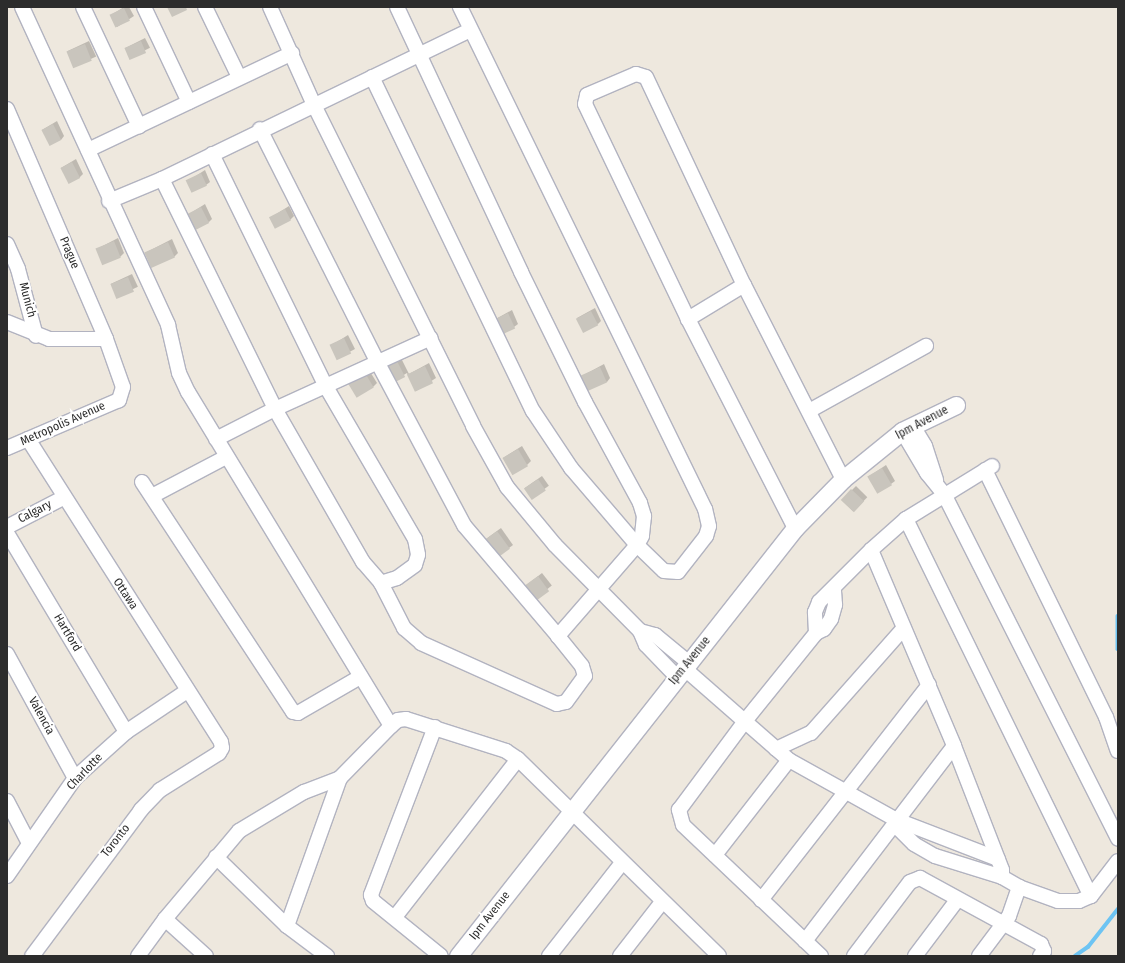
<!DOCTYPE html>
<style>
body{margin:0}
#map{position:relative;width:1125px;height:963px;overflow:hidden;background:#eee8de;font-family:"Fira Sans Condensed",sans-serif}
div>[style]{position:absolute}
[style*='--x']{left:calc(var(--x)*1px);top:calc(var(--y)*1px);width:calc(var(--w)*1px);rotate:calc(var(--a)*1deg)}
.shadow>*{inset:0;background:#0003;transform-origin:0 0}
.stream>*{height:3.5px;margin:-1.75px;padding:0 1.75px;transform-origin:1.75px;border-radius:1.75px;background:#6dc4f3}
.building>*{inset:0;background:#c9c5bd;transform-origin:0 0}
.roads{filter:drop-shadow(1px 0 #b2b3c0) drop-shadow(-1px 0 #b2b3c0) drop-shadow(0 1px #b2b3c0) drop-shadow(0 -1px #b2b3c0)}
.minor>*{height:14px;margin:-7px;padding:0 7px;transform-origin:7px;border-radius:7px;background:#fff}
.tertiary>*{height:17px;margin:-8.5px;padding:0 8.5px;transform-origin:8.5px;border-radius:8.5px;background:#fff}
span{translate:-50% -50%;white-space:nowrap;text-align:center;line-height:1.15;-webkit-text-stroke:4px #fff;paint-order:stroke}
.street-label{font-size:12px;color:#2c2c2c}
.frame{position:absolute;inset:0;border:8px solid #2c2c2c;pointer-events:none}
</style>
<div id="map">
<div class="shadow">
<div style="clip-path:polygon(124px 7px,129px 7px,134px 16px,117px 27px,111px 15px)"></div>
<div style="left:145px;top:38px;width:11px;height:22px;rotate:63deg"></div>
<div style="left:89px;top:41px;width:17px;height:24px;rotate:65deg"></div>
<div style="clip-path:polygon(57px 121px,64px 136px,61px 140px,42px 130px)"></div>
<div style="clip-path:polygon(76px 159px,83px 174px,79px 178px,61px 168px)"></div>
<div style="clip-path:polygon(205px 170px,210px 182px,206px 185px,188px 181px)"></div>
<div style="clip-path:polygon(205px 204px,212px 219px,209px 222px,186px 216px)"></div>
<div style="clip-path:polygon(289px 206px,294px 216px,290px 220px,270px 218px)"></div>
<div style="clip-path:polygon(118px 238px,124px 253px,120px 257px,97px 249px)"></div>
<div style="clip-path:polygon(172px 239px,178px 253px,174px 257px,145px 253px)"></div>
<div style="left:132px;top:274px;width:14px;height:23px;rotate:65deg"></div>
<div style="clip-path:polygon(595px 308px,601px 321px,598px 324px,577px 318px)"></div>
<div style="clip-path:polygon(512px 310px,518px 324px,514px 327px,494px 320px)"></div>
<div style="clip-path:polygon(348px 335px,355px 349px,338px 358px,332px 345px)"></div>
<div style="clip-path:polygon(401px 358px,409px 374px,429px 363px,436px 378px,416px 391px,407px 373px,392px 382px,385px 368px)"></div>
<div style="clip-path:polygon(604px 364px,610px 378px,607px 382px,582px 376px)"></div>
<div style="clip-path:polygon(369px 370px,377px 383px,373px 387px,353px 379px)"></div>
<div style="clip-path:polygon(522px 446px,531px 461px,527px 465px,503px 458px)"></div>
<div style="clip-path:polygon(886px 465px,895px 481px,891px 484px,868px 477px)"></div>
<div style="left:542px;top:476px;width:12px;height:21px;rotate:55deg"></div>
<div style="left:856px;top:486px;width:16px;height:20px;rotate:45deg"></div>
<div style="clip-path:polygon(501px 528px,513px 545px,509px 548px,486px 539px)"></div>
<div style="left:542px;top:573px;width:16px;height:24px;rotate:52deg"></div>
</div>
<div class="stream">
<div style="--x:1118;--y:616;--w:33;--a:90"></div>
<div style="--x:1075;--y:956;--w:16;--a:-35"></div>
<div style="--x:1088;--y:947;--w:48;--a:-51.7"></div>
</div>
<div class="building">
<div style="clip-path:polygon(167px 7px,186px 7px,187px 10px,172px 17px)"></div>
<div style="left:124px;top:8px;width:14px;height:16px;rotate:65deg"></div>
<div style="left:141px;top:41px;width:13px;height:18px;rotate:67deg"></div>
<div style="left:85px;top:44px;width:18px;height:20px;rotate:68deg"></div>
<div style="left:53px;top:124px;width:18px;height:13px;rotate:63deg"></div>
<div style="left:72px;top:162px;width:18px;height:13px;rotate:63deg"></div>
<div style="left:201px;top:173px;width:14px;height:17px;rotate:65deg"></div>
<div style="left:201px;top:207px;width:18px;height:18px;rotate:63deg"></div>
<div style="left:285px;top:209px;width:13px;height:18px;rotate:63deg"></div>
<div style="left:114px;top:241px;width:18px;height:20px;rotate:68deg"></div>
<div style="left:168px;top:242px;width:17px;height:26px;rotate:66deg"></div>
<div style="left:128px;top:277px;width:16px;height:19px;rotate:68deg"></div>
<div style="left:591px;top:311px;width:16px;height:17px;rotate:63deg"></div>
<div style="left:508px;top:313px;width:17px;height:16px;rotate:65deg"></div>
<div style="left:344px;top:338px;width:17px;height:16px;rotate:65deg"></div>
<div style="left:397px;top:361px;width:18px;height:15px;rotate:63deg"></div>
<div style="left:425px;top:366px;width:19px;height:20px;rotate:65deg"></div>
<div style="left:600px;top:367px;width:17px;height:21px;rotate:66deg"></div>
<div style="left:365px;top:373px;width:17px;height:20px;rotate:59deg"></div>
<div style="left:518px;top:449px;width:20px;height:18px;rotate:60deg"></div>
<div style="left:882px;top:468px;width:20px;height:17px;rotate:60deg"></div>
<div style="left:538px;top:479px;width:14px;height:17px;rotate:56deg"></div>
<div style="left:851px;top:489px;width:18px;height:15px;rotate:43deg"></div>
<div style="left:497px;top:531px;width:22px;height:14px;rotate:54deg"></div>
<div style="left:538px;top:576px;width:19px;height:21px;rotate:54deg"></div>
</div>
<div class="roads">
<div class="minor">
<div style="--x:22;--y:7;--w:350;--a:65.3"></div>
<div style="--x:168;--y:325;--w:49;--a:77.1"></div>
<div style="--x:179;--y:373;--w:21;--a:65"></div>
<div style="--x:188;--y:392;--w:391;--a:58.7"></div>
<div style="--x:83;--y:7;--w:132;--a:64.8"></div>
<div style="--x:144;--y:7;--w:105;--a:64.7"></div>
<div style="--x:205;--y:7;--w:78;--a:64.1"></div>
<div style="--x:270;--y:7;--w:107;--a:65.8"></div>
<div style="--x:314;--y:105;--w:358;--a:63.6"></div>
<div style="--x:473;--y:426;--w:70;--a:60.9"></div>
<div style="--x:507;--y:487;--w:75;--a:50.4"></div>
<div style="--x:555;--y:545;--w:121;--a:45.3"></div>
<div style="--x:640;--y:631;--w:15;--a:67"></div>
<div style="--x:646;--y:645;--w:45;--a:45.9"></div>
<div style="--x:397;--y:7;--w:293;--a:64.9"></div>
<div style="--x:521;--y:272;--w:145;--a:63.8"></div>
<div style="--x:585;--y:402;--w:115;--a:61.4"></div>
<div style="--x:640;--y:503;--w:14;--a:73"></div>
<div style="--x:644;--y:516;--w:20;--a:96"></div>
<div style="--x:642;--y:536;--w:10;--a:119"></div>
<div style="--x:637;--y:545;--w:121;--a:131"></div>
<div style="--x:372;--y:77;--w:371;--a:64.3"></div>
<div style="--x:533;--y:411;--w:69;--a:56.3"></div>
<div style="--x:571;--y:468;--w:101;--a:49.4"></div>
<div style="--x:637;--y:545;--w:37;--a:44"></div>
<div style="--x:664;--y:571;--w:14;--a:4"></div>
<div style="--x:678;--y:572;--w:46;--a:-52.1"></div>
<div style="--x:706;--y:536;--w:10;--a:-73"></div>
<div style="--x:709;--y:526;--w:17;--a:-103"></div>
<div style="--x:705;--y:509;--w:559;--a:-116.01"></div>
<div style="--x:7;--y:109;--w:250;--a:66.7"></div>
<div style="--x:106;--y:339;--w:51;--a:70.5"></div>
<div style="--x:123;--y:387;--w:14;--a:107"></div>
<div style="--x:119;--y:400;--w:122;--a:156.8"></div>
<div style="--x:88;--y:150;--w:226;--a:-25.4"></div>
<div style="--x:212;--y:154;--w:257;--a:63.9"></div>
<div style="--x:325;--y:385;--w:178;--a:59.7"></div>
<div style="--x:415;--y:539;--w:16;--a:79"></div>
<div style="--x:418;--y:555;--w:10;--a:107"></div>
<div style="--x:415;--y:565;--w:22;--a:144"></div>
<div style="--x:397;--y:578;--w:17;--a:163"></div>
<div style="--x:162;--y:179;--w:256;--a:63.8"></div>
<div style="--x:275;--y:409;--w:171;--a:-24.5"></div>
<div style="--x:109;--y:201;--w:57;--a:-22.5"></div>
<div style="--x:162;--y:179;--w:342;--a:-25.8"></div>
<div style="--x:7;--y:244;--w:27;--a:66"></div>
<div style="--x:18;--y:269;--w:69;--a:75"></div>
<div style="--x:744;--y:285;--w:66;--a:148.7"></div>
<div style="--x:688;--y:319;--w:238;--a:-115.6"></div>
<div style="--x:585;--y:104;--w:9;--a:-77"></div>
<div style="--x:587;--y:95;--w:53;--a:-23.2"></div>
<div style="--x:636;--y:74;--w:10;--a:17"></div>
<div style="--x:646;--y:77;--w:230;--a:64.8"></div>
<div style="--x:744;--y:285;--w:218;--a:63"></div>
<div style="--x:688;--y:319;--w:235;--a:62.9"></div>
<div style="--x:7;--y:322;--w:45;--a:22"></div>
<div style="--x:49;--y:339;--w:57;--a:0"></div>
<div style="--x:809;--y:411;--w:134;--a:-29.1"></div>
<div style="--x:913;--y:426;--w:23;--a:59"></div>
<div style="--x:925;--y:446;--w:36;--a:72"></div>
<div style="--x:902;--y:431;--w:49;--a:59.2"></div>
<div style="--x:927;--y:473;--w:27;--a:51"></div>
<div style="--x:944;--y:494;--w:386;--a:63.2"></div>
<div style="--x:28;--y:439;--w:359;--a:57.5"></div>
<div style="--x:221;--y:742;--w:6;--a:81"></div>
<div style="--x:222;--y:748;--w:6;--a:121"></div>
<div style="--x:219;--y:753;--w:70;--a:147.9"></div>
<div style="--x:160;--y:790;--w:28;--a:134"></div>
<div style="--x:141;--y:810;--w:182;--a:126.7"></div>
<div style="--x:216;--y:439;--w:66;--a:-27"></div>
<div style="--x:275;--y:409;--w:177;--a:60.1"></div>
<div style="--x:363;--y:562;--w:28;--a:49"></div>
<div style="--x:381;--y:583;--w:51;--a:62.9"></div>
<div style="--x:404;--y:628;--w:23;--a:41"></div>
<div style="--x:421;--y:643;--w:149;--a:24.2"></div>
<div style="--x:557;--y:704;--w:9;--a:-13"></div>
<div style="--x:566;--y:702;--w:32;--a:-54"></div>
<div style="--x:585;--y:676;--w:10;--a:-107"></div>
<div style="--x:582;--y:666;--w:38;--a:-129"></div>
<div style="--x:558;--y:636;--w:145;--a:-130.3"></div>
<div style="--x:464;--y:525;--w:183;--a:-118"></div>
<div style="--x:378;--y:363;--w:262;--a:-116.8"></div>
<div style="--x:985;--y:470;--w:275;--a:63.9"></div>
<div style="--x:1106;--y:717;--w:36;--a:71"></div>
<div style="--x:142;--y:482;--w:275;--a:56.7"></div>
<div style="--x:293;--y:712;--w:5;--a:11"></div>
<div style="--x:298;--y:713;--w:72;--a:-30.1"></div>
<div style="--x:152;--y:496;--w:84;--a:-27.8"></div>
<div style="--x:906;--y:519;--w:420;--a:63.9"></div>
<div style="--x:7;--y:527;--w:63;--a:-27.4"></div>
<div style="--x:7;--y:533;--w:232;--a:59.1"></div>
<div style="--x:871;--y:550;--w:213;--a:67"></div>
<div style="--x:954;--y:746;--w:133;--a:68.8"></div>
<div style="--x:1002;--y:870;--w:7;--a:90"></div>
<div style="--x:1002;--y:877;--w:20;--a:30"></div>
<div style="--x:1019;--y:887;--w:41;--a:19.7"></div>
<div style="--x:1058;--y:901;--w:21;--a:0"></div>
<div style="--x:1079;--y:901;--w:13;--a:-23"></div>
<div style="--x:1091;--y:896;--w:44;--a:-52.4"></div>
<div style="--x:640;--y:631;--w:16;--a:15"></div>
<div style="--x:655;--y:635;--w:44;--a:39.5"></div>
<div style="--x:816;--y:633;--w:21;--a:-93"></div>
<div style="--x:815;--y:612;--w:11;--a:-68"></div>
<div style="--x:819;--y:602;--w:74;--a:-45"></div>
<div style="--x:871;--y:550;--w:47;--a:-41.5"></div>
<div style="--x:906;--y:519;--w:101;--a:-31.6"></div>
<div style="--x:7;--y:654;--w:141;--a:61.3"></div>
<div style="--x:685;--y:669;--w:138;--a:41.2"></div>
<div style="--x:789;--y:760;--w:124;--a:29.1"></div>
<div style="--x:897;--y:820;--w:108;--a:21.1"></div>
<div style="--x:435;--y:727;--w:180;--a:110.9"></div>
<div style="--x:371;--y:895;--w:6;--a:72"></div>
<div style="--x:373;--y:901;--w:87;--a:39"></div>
<div style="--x:776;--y:749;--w:38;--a:-25"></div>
<div style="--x:811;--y:733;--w:140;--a:-48.5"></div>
<div style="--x:7;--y:801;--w:47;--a:62.4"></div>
<div style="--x:894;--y:824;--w:28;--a:45"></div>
<div style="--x:914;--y:844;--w:24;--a:30"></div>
<div style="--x:935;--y:856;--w:70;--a:17.4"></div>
<div style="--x:715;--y:855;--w:120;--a:-52.1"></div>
<div style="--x:216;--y:857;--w:99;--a:44.2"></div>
<div style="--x:287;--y:926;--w:50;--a:36.9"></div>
<div style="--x:7;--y:876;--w:119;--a:-55.2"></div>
<div style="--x:75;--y:778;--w:69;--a:-42"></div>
<div style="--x:126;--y:732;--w:73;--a:-33.9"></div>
<div style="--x:761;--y:900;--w:273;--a:-52"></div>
<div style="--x:395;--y:917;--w:200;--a:-52.1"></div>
<div style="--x:165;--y:919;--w:55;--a:42.1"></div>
<div style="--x:287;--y:926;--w:157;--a:-70.3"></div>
<div style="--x:805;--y:941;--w:245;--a:-52.6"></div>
<div style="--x:138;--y:956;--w:46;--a:-53.9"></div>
<div style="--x:165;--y:919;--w:115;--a:-49.9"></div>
<div style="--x:239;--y:831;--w:76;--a:-31"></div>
<div style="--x:304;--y:792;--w:39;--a:-21"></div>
<div style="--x:340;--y:778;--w:73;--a:-45.6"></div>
<div style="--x:391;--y:726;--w:9;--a:-41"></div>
<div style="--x:398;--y:720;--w:8;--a:-7"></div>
<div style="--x:406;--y:719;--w:105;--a:17.7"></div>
<div style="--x:506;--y:751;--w:14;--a:34"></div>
<div style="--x:518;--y:759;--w:281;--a:44.4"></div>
<div style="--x:549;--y:956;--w:118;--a:-51.9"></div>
<div style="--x:620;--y:956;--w:68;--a:-52.1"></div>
<div style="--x:821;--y:956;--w:190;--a:-136.5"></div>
<div style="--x:683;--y:825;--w:16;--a:-105"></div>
<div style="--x:679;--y:810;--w:111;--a:-53.4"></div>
<div style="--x:745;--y:721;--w:113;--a:-51.1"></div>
<div style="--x:816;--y:633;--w:9;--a:-27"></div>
<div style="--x:824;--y:629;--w:12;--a:-55"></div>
<div style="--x:831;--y:619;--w:15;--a:-74"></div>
<div style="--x:835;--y:605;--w:16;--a:-94"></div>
<div style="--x:854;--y:956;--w:93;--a:-52.9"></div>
<div style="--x:910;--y:882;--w:11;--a:-22"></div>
<div style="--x:920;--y:878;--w:138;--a:28.6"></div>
<div style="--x:1041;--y:944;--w:8;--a:67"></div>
<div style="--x:1044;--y:951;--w:6;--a:129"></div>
<div style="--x:915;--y:956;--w:71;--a:-53"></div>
<div style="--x:979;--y:956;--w:50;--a:-53.1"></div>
<div style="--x:1009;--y:916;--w:31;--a:-71"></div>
</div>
<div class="tertiary">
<div style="--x:458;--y:956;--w:545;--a:-51.78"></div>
<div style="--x:795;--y:528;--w:69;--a:-45.6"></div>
<div style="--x:843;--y:479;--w:76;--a:-39.1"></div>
<div style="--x:902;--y:431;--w:60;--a:-25.7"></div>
</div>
</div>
<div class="street-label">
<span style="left:69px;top:253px;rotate:67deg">Prague</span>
<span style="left:27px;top:300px;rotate:75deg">Munich</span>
<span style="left:922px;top:423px;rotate:-28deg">Ipm Avenue</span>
<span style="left:63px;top:424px;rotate:-24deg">Metropolis Avenue</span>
<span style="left:35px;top:512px;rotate:-27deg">Calgary</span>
<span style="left:125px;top:594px;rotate:57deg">Ottawa</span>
<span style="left:67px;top:633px;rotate:59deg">Hartford</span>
<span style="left:690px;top:661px;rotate:-51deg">Ipm Avenue</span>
<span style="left:41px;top:716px;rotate:61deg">Valencia</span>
<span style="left:85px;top:772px;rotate:-46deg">Charlotte</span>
<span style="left:116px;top:841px;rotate:-52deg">Toronto</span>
<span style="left:490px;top:916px;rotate:-52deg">Ipm Avenue</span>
</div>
<div class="frame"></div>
</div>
